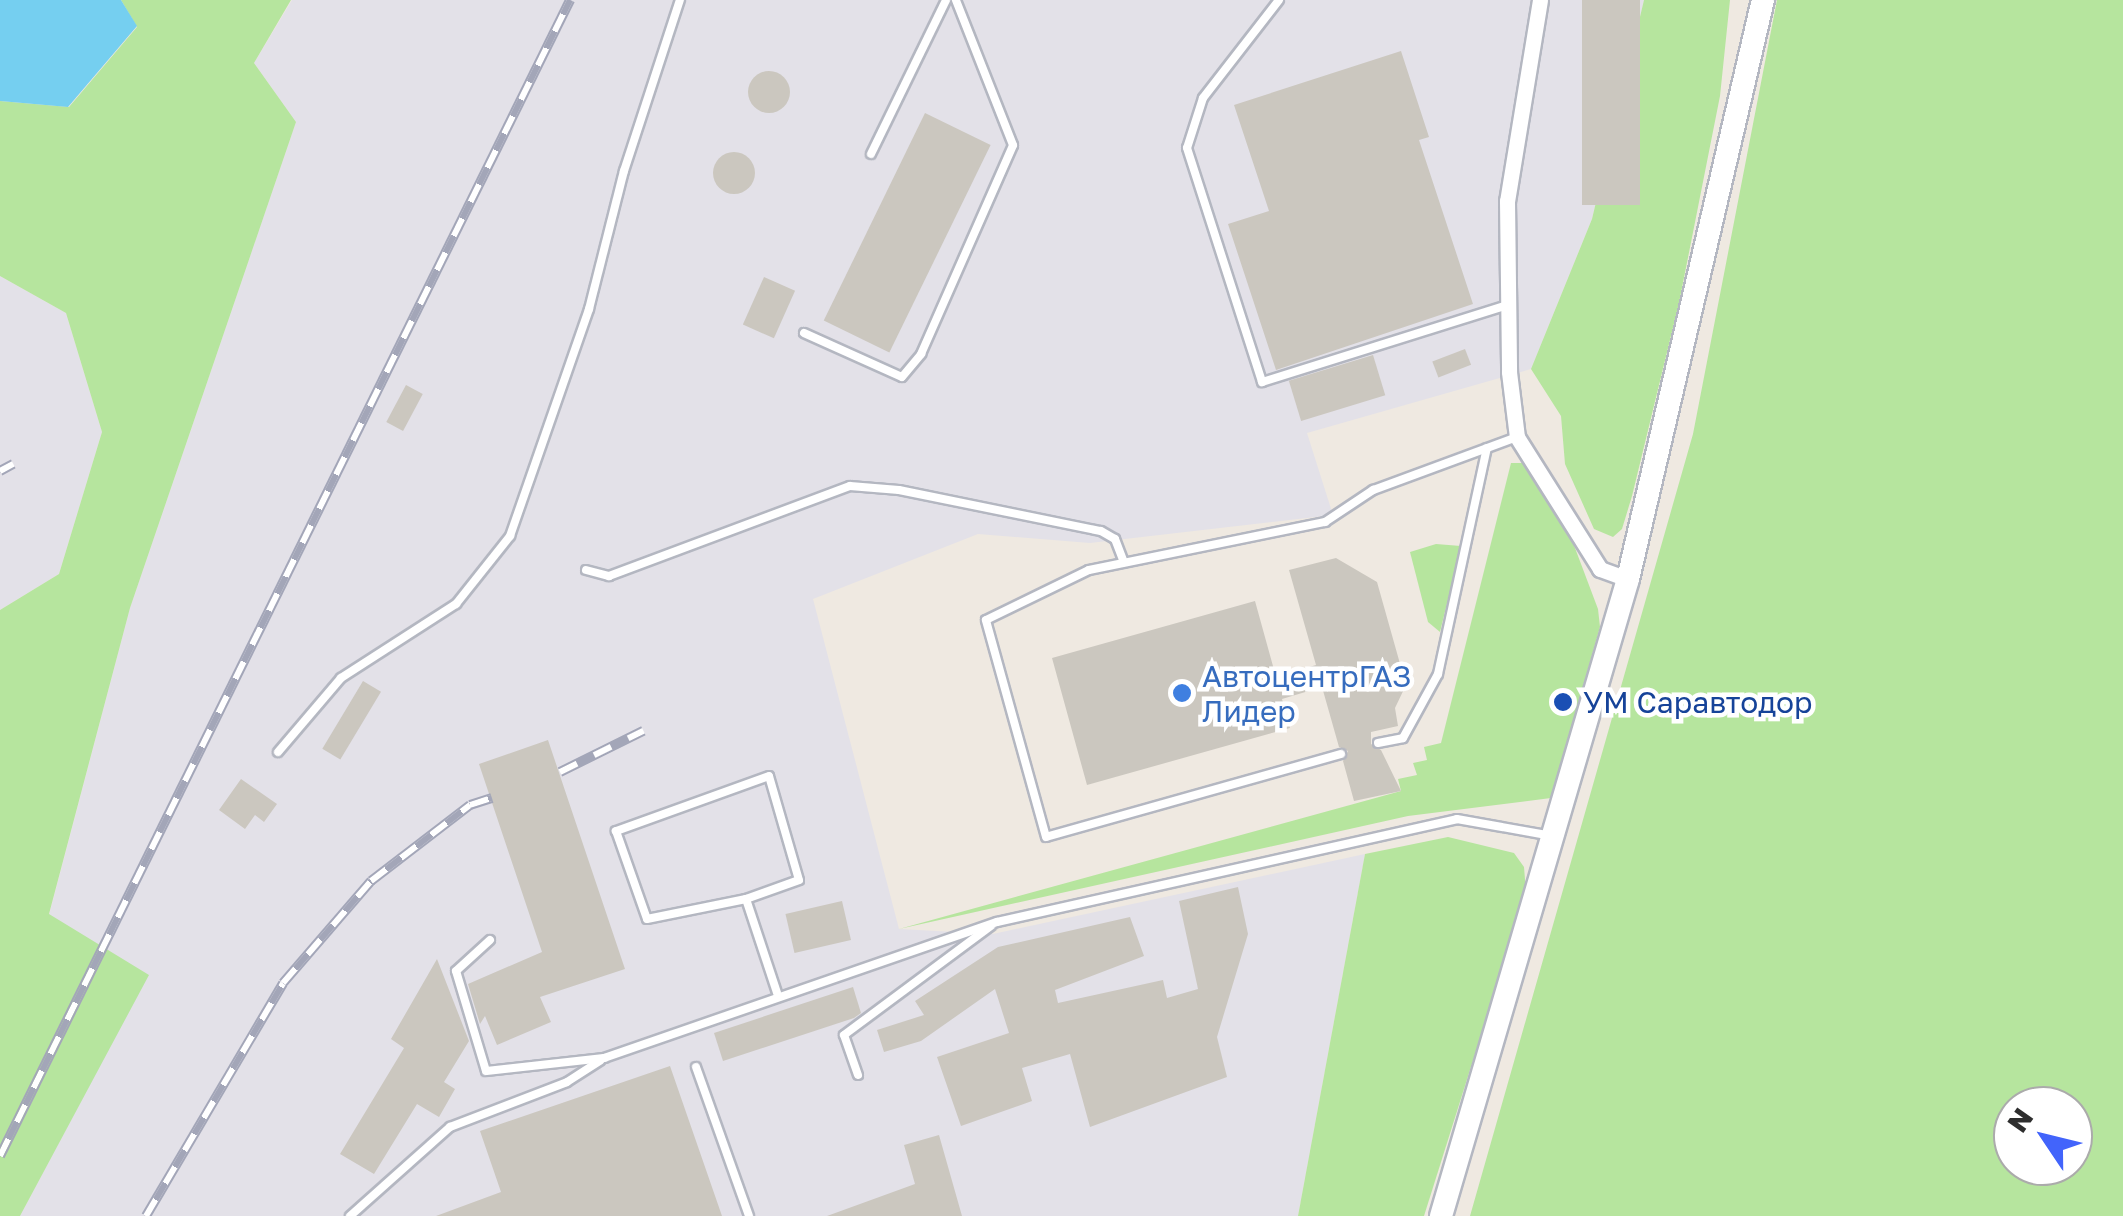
<!DOCTYPE html>
<meta charset="utf-8">
<style>
body{margin:0}
#map{position:relative;width:2123px;height:1216px;overflow:hidden;background:#efe9e1;font-family:"Golos Text",sans-serif}
div>[style]{position:absolute}
[style*='--x']{left:calc(var(--x)*1px);top:calc(var(--y)*1px);width:calc(var(--w)*1px);rotate:calc(var(--a)*1deg)}
.industrial>*{inset:0;background:#e3e1e8}
.green>*{inset:0;background:#b6e59e}
.water>*{inset:0;background:#75cff0}
.building>*{inset:0;background:#cbc7bf;transform-origin:0 0}
.round{border-radius:50%}
.roads{filter:drop-shadow(2px 0 #b4b7c1) drop-shadow(-2px 0 #b4b7c1) drop-shadow(0 2px #b4b7c1) drop-shadow(0 -2px #b4b7c1)}
.service>*{height:8px;margin:-4px;padding:0 4px;transform-origin:4px;border-radius:4px;background:#fff}
.minor>*{height:15px;margin:-7.5px;padding:0 7.5px;transform-origin:7.5px;border-radius:7.5px;background:#fff}
.secondary>*{height:22px;margin:-11px;padding:0 11px;transform-origin:11px;border-radius:11px;background:#fff}
.rail>*{height:10px;margin-top:-5px;transform-origin:0;background:repeating-linear-gradient(90deg,#fff 0 19px,#a3a6b8 0 38px);box-sizing:border-box;border-block:2px solid #a3a6b8}
.dots>*{width:28px;height:28px;translate:-50% -50%;box-sizing:border-box;border:5px solid #fff;border-radius:50%}
span{translate:-50% -50%;white-space:nowrap;text-align:center;line-height:1.15;-webkit-text-stroke:9px #fff;paint-order:stroke}
.shop-label{font-size:30px;color:#366cbe}
.left{translate:0 -50%;text-align:left}
.transit-label{font-size:30px;color:#164399}
.north{position:absolute;left:1993px;top:1086px;width:100px;height:100px;box-sizing:border-box;background:#fff;border:2px solid #ababab;border-radius:50%;rotate:305deg;font-size:28px;font-weight:700;line-height:40px;text-align:center;color:#2e2e2e}
.north::after{content:'';display:block;margin:auto;width:35px;height:45px;background:#4264fb;clip-path:polygon(50% 0,100% 100%,50% 72%,0 100%)}
</style>
<div id="map">
<div class="industrial">
<div style="clip-path:polygon(292px 0,1644px 0,1592px 219px,1531px 369px,1307px 433px,1333px 515px,1090px 543px,978px 534px,813px 599px,899px 929px,993px 934px,1365px 854px,1298px 1216px,20px 1216px,148px 975px,49px 915px,130px 608px,296px 122px,254px 63px)"></div>
<div style="clip-path:polygon(0 276px,66px 313px,102px 432px,59px 574px,0 610px)"></div>
</div>
<div class="green">
<div style="clip-path:polygon(121px 0,291px 0,254px 63px,296px 122px,130px 608px,49px 914px,149px 975px,20px 1216px,0 1216px,0 610px,59px 574px,102px 432px,66px 313px,0 276px,0 101px,69px 107px,137px 27px)"></div>
<div style="clip-path:polygon(1644px 0,1730px 0,1720px 96px,1679px 303px,1632px 496px,1622px 529px,1613px 537px,1594px 529px,1565px 464px,1561px 416px,1531px 369px,1592px 219px)"></div>
<div style="clip-path:polygon(evenodd,1777px 0,2123px 0,2123px 1216px,1470px 1216px,1693px 434px,1777px 0,2013px 1106px,2073px 1106px,2073px 1166px,2013px 1166px,2013px 1106px)"></div>
<div style="clip-path:polygon(1511px 463px,1527px 463px,1552px 487px,1598px 609px,1600px 627px,1551px 798px,1408px 816px,899px 929px,1401px 791px,1398px 779px,1417px 775px,1413px 763px,1427px 760px,1424px 747px,1441px 743px)"></div>
<div style="clip-path:polygon(1436px 544px,1461px 546px,1440px 632px,1428px 622px,1410px 552px)"></div>
<div style="clip-path:polygon(1448px 837px,1514px 853px,1524px 867px,1526px 892px,1424px 1216px,1298px 1216px,1365px 854px)"></div>
</div>
<div class="water">
<div style="clip-path:polygon(0 0,121px 0,137px 26px,68px 107px,0 101px)"></div>
</div>
<div class="building">
<div style="left:1582px;top:0;width:58px;height:205px"></div>
<div style="clip-path:polygon(1401px 51px,1429px 137px,1419px 140px,1473px 304px,1276px 370px,1228px 224px,1269px 211px,1234px 105px)"></div>
<div class="round" style="left:748px;top:71px;width:42px;height:42px"></div>
<div style="left:925px;top:113px;width:73px;height:231px;rotate:26deg"></div>
<div class="round" style="left:713px;top:152px;width:42px;height:42px"></div>
<div style="left:764px;top:277px;width:34px;height:52px;rotate:24deg"></div>
<div style="left:1465px;top:349px;width:17px;height:35px;rotate:69deg"></div>
<div style="left:1373px;top:355px;width:42px;height:88px;rotate:73deg"></div>
<div style="left:406px;top:385px;width:19px;height:42px;rotate:28deg"></div>
<div style="clip-path:polygon(1336px 558px,1377px 582px,1406px 685px,1395px 708px,1398px 726px,1371px 732px,1371px 744px,1381px 750px,1401px 791px,1354px 801px,1343px 761px,1348px 751px,1339px 747px,1322px 687px,1282px 699px,1290px 728px,1087px 785px,1052px 658px,1255px 601px,1276px 677px,1316px 665px,1289px 570px)"></div>
<div style="left:363px;top:681px;width:21px;height:79px;rotate:31deg"></div>
<div style="clip-path:polygon(548px 740px,625px 969px,540px 997px,551px 1022px,497px 1045px,485px 1016px,480px 1024px,468px 984px,542px 952px,479px 764px)"></div>
<div style="clip-path:polygon(241px 779px,277px 804px,264px 822px,255px 815px,245px 829px,219px 810px)"></div>
<div style="clip-path:polygon(1238px 887px,1248px 934px,1217px 1037px,1227px 1077px,1090px 1127px,1070px 1054px,1022px 1068px,1032px 1101px,961px 1126px,937px 1057px,1009px 1033px,995px 989px,921px 1041px,884px 1052px,877px 1030px,924px 1015px,915px 1001px,998px 947px,1130px 917px,1144px 956px,1055px 990px,1058px 1003px,1163px 980px,1167px 998px,1198px 989px,1179px 901px)"></div>
<div style="left:842px;top:901px;width:40px;height:58px;rotate:77deg"></div>
<div style="clip-path:polygon(437px 959px,469px 1041px,444px 1082px,455px 1089px,439px 1117px,417px 1104px,374px 1174px,340px 1154px,404px 1048px,391px 1039px)"></div>
<div style="clip-path:polygon(853px 987px,861px 1013px,854px 1018px,723px 1061px,714px 1033px)"></div>
<div style="clip-path:polygon(670px 1066px,722px 1216px,436px 1216px,501px 1192px,480px 1131px)"></div>
<div style="clip-path:polygon(939px 1135px,962px 1216px,827px 1216px,915px 1184px,904px 1145px)"></div>
</div>
<div class="roads">
<div class="service">
<div style="--x:1279;--y:0;--w:124;--a:127.8"></div>
<div style="--x:1203;--y:98;--w:52;--a:107.7"></div>
<div style="--x:1187;--y:148;--w:246;--a:72.2"></div>
<div style="--x:1262;--y:382;--w:258;--a:-17.4"></div>
<div style="--x:871;--y:154;--w:171;--a:-64"></div>
<div style="--x:804;--y:333;--w:107;--a:24.2"></div>
<div style="--x:902;--y:377;--w:30;--a:-50"></div>
<div style="--x:921;--y:354;--w:228;--a:-66.2"></div>
<div style="--x:1013;--y:145;--w:156;--a:-111.5"></div>
<div style="--x:586;--y:570;--w:24;--a:15"></div>
<div style="--x:609;--y:576;--w:257;--a:-20.5"></div>
<div style="--x:850;--y:486;--w:49;--a:4.7"></div>
<div style="--x:899;--y:490;--w:206;--a:11.5"></div>
<div style="--x:1101;--y:531;--w:16;--a:30"></div>
<div style="--x:1115;--y:539;--w:25;--a:69"></div>
<div style="--x:1378;--y:743;--w:25;--a:-11"></div>
<div style="--x:1403;--y:738;--w:73;--a:-61.3"></div>
<div style="--x:1438;--y:674;--w:231;--a:-77.8"></div>
<div style="--x:278;--y:752;--w:97;--a:-49.6"></div>
<div style="--x:341;--y:678;--w:137;--a:-32.8"></div>
<div style="--x:456;--y:604;--w:87;--a:-51.5"></div>
<div style="--x:510;--y:536;--w:240;--a:-70.8"></div>
<div style="--x:589;--y:309;--w:142;--a:-75.8"></div>
<div style="--x:624;--y:171;--w:180;--a:-71.9"></div>
<div style="--x:1341;--y:754;--w:306;--a:164.3"></div>
<div style="--x:1046;--y:837;--w:225;--a:-105.5"></div>
<div style="--x:986;--y:620;--w:114;--a:-25.9"></div>
<div style="--x:1089;--y:570;--w:241;--a:-11.5"></div>
<div style="--x:1325;--y:522;--w:58;--a:-33.7"></div>
<div style="--x:1373;--y:490;--w:153;--a:-20.2"></div>
<div style="--x:746;--y:899;--w:56;--a:-19.7"></div>
<div style="--x:799;--y:880;--w:108;--a:-106.1"></div>
<div style="--x:769;--y:776;--w:163;--a:160.2"></div>
<div style="--x:616;--y:831;--w:93;--a:70.6"></div>
<div style="--x:647;--y:919;--w:101;--a:-11.4"></div>
<div style="--x:746;--y:899;--w:99;--a:71.7"></div>
<div style="--x:490;--y:940;--w:46;--a:137.6"></div>
<div style="--x:456;--y:971;--w:104;--a:73.3"></div>
<div style="--x:486;--y:1071;--w:119;--a:-6.3"></div>
<div style="--x:604;--y:1058;--w:416;--a:-19.1"></div>
<div style="--x:997;--y:922;--w:471;--a:-12.6"></div>
<div style="--x:1457;--y:819;--w:91;--a:10.1"></div>
<div style="--x:696;--y:1067;--w:158;--a:70.4"></div>
<div style="--x:858;--y:1075;--w:42;--a:-109.3"></div>
<div style="--x:844;--y:1035;--w:183;--a:-36.6"></div>
<div style="--x:350;--y:1216;--w:134;--a:-41.7"></div>
<div style="--x:450;--y:1127;--w:125;--a:-21"></div>
<div style="--x:567;--y:1082;--w:40;--a:-32.9"></div>
</div>
<div class="minor">
<div style="--x:1540;--y:0;--w:204;--a:99.3"></div>
<div style="--x:1507;--y:201;--w:171;--a:89.3"></div>
<div style="--x:1509;--y:372;--w:65;--a:83"></div>
<div style="--x:1517;--y:437;--w:156;--a:57.8"></div>
<div style="--x:1600;--y:569;--w:30;--a:20"></div>
</div>
<div class="secondary">
<div style="--x:1441;--y:1216;--w:664;--a:-73.64"></div>
<div style="--x:1628;--y:579;--w:595;--a:-76.88"></div>
</div>
</div>
<div class="rail">
<div style="--x:0;--y:471;--w:15;--a:-28"></div>
<div style="--x:560;--y:772;--w:93;--a:-26.3"></div>
<div style="--x:0;--y:1156;--w:1289;--a:-63.75"></div>
<div style="--x:146;--y:1216;--w:270;--a:-59.5"></div>
<div style="--x:283;--y:983;--w:135;--a:-49.2"></div>
<div style="--x:371;--y:881;--w:125;--a:-37.5"></div>
<div style="--x:470;--y:805;--w:23;--a:-18"></div>
</div>
<div class="dots">
<div style="left:1182px;top:693px;background:#3f7fe0"></div>
<div style="left:1563px;top:702px;background:#1a4fb4"></div>
</div>
<div class="shop-label">
<span class="left" style="left:1202px;top:693px">АвтоцентрГАЗ<br>Лидер</span>
</div>
<div class="transit-label">
<span class="left" style="left:1583px;top:702px">УМ Саравтодор</span>
</div>
<div class="north">N</div>
</div>
